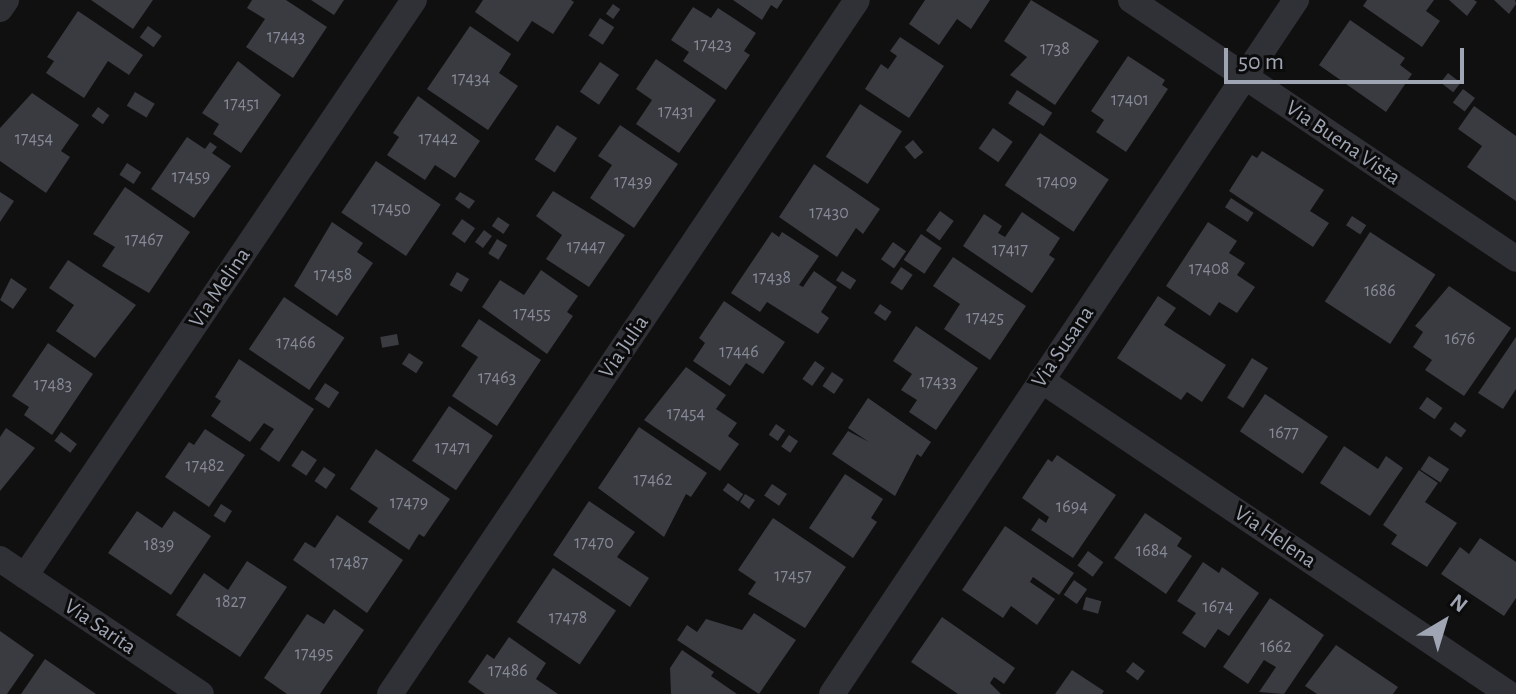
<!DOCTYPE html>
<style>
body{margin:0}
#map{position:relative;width:1516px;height:694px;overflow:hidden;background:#101011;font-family:"Alegreya Sans",sans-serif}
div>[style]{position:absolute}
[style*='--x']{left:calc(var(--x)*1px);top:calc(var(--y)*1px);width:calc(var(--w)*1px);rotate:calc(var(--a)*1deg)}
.building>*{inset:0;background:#3a3b41;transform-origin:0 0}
.street>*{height:26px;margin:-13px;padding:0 13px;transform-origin:13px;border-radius:13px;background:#303136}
span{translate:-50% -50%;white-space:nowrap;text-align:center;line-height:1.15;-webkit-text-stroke:6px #0b0b0c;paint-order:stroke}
.number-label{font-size:18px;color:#868a96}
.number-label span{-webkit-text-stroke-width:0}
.street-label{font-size:22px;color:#9fa5b3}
.north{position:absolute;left:1404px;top:582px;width:80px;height:80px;-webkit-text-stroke:6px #0b0b0c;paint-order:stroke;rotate:38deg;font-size:22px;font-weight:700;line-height:32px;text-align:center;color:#9fa5b3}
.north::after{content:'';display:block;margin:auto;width:28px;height:36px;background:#9fa5b3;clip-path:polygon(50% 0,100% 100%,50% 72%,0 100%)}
.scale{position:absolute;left:1224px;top:48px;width:240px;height:36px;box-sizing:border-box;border:4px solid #9fa5b3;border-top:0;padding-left:10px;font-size:24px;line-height:28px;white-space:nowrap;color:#9fa5b3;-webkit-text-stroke:6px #0b0b0c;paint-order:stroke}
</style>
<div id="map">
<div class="building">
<div style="clip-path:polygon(91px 0,153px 0,133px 29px)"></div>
<div style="clip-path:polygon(252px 0,286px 0,327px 27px,293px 78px,246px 47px,265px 19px,247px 8px)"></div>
<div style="clip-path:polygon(311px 0,344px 0,334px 15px)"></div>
<div style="clip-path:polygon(483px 0,571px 0,574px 2px,553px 34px,532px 21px,518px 42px,475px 12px)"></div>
<div style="clip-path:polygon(733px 0,783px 0,777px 9px,771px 5px,762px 20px)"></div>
<div style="clip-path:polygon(925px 0,990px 0,971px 29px,957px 19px,939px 45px,909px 24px)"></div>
<div style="clip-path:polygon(1031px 0,1099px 41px,1055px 105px,1010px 75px,1027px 57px,1004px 41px)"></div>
<div style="clip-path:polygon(1367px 0,1434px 0,1426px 11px,1440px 21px,1422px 47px,1363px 6px)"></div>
<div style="clip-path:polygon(1449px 0,1474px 0,1477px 2px,1467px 16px)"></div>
<div style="clip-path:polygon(1494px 0,1515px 0,1516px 4px,1509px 14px)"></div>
<div style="left:613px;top:4px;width:9px;height:12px;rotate:36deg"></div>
<div style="clip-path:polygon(693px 7px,711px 18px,718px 8px,756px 33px,744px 51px,750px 55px,726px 90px,683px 61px,689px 52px,671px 40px)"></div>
<div style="clip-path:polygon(78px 11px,143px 55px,129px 75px,108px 61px,84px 98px,46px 73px,54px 61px,47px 57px)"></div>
<div style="left:600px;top:18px;width:17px;height:21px;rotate:33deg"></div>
<div style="clip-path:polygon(1350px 20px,1405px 58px,1400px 65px,1412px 74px,1386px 112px,1319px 65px)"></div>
<div style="left:148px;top:26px;width:17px;height:14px;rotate:36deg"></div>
<div style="clip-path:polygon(470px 26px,511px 54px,499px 73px,518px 86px,488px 130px,427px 89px)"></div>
<div style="clip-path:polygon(900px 37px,944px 66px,909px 118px,865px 89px,881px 64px,888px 69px,897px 56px,890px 51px)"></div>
<div style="clip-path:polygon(1128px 56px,1165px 80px,1162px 85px,1168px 89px,1126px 152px,1096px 132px,1104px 120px,1091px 111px)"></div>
<div style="clip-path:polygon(656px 59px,716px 100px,679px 153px,636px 124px,652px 100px,636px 89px)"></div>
<div style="clip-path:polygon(238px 61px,281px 95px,241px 153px,213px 134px,219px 124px,202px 113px)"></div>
<div style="left:600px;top:62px;width:23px;height:36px;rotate:34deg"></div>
<div style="left:1448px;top:73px;width:16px;height:12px;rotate:38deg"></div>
<div style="left:1463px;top:89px;width:15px;height:17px;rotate:37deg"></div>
<div style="left:1017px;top:90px;width:42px;height:16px;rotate:33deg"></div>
<div style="left:135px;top:92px;width:23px;height:16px;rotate:31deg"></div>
<div style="clip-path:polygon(32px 93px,79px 125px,61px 151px,70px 157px,46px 193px,0 161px,0 128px)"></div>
<div style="clip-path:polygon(418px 96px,480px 141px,455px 178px,435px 165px,425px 180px,387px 155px,399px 137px,393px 133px)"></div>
<div style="left:860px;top:104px;width:50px;height:63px;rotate:33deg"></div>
<div style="clip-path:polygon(1474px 106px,1516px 136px,1516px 201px,1467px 167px,1482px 146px,1458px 129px)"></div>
<div style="left:98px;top:107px;width:14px;height:11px;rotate:36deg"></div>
<div style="left:557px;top:125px;width:24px;height:41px;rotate:33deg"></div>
<div style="clip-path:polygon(620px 125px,678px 164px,634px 228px,590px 198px,612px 165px,598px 156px)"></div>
<div style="left:993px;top:128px;width:24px;height:25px;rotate:35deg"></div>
<div style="left:1040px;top:133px;width:83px;height:63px;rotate:34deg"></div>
<div style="clip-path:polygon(187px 137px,205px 149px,210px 142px,217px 147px,212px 153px,231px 166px,194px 218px,151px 189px)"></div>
<div style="left:913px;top:140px;width:16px;height:11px;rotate:50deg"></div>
<div style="clip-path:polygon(1262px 151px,1324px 190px,1310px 211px,1329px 223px,1313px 247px,1229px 191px,1252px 155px,1257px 158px)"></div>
<div style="left:376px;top:161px;width:78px;height:62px;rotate:34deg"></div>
<div style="left:127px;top:163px;width:17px;height:14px;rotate:33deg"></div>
<div style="clip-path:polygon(814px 164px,880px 209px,863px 234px,856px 228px,837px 257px,779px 217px)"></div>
<div style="clip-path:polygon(125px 187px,190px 232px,149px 293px,102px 266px,115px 247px,93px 234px)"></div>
<div style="clip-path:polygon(553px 191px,625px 235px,589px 287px,546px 259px,562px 235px,536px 216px)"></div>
<div style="clip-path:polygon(0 192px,14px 201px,0 222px)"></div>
<div style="clip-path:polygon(460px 192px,475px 201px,469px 209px,455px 199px)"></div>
<div style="left:1231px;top:198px;width:27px;height:11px;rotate:33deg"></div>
<div style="left:940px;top:211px;width:17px;height:24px;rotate:36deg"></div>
<div style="clip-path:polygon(1022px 212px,1060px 238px,1049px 255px,1055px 259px,1032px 293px,963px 246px,984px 214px,1002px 226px,998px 233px,1005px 237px)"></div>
<div style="left:1352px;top:216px;width:17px;height:11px;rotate:33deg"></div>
<div style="left:498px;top:217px;width:14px;height:11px;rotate:34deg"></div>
<div style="left:462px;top:219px;width:16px;height:18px;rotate:35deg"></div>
<div style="clip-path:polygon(332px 222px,363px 243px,357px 252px,373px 263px,337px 316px,294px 286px)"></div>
<div style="clip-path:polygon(1208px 222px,1237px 241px,1229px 253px,1245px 263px,1237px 275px,1255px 287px,1237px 313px,1219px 302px,1210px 316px,1166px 286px)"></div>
<div style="left:484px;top:230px;width:10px;height:15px;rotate:37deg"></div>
<div style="clip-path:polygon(772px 232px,779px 237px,782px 232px,819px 256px,799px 285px,803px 287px,814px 271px,837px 287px,821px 312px,829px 318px,818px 334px,767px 302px,760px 312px,731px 293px)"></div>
<div style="left:1370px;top:232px;width:78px;height:83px;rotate:33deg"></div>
<div style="left:921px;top:234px;width:25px;height:31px;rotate:34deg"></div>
<div style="left:497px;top:239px;width:12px;height:17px;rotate:31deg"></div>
<div style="left:893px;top:242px;width:16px;height:21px;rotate:35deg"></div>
<div style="clip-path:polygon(953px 257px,1026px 306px,990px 360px,944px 329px,960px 304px,933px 286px)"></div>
<div style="clip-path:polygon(68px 260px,136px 305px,95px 358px,56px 331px,74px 305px,49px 288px)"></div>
<div style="left:901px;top:267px;width:14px;height:19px;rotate:34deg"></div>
<div style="clip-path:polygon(541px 270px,578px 296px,567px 312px,573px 316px,547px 354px,482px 307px,500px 280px,524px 295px)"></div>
<div style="left:842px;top:271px;width:17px;height:11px;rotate:33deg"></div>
<div style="left:457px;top:272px;width:14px;height:15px;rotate:30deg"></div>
<div style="clip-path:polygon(11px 278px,27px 289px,13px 309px,0 300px)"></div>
<div style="clip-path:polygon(1449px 286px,1511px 328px,1464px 396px,1425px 370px,1432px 360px,1413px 347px,1423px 332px,1415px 326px)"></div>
<div style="clip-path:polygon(1158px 296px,1176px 308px,1164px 325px,1226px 365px,1202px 402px,1187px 392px,1181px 400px,1117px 358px)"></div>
<div style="left:284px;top:297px;width:73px;height:63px;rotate:34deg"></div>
<div style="clip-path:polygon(724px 301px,785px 342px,763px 374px,746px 363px,730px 386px,693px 361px,705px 343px,699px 338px)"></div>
<div style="left:880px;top:304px;width:14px;height:11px;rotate:34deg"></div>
<div style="clip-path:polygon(479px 319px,541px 360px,497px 426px,452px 396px,478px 357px,461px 346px)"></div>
<div style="clip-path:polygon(916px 326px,978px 368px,936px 430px,909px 412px,917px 400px,901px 390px,912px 374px,893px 361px)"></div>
<div style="left:397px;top:334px;width:11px;height:17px;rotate:80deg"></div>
<div style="clip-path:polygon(1516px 337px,1516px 389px,1503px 409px,1478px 393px)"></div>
<div style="clip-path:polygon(48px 343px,93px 374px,52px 435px,24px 415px,29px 407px,12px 396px)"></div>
<div style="left:409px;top:353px;width:17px;height:13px;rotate:33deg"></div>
<div style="left:1252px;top:358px;width:19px;height:47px;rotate:32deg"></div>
<div style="clip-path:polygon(239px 359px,314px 409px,279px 462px,260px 449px,274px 429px,264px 423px,250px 442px,211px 416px,221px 401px,215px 397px)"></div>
<div style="left:815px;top:361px;width:12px;height:22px;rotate:35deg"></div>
<div style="clip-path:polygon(686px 367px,726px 395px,716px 409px,737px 423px,728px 436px,739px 444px,720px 471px,644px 420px)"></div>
<div style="left:832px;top:372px;width:14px;height:17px;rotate:34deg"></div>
<div style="left:325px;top:383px;width:17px;height:19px;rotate:33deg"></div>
<div style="left:1265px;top:394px;width:76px;height:45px;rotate:34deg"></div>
<div style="left:1427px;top:397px;width:19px;height:14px;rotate:35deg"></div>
<div style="clip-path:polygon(868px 398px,931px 442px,921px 457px,917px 454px,895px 496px,832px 454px,848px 431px,869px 442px,848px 428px)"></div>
<div style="left:449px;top:406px;width:53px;height:66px;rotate:34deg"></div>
<div style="left:1455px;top:422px;width:14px;height:9px;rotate:36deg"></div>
<div style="left:776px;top:424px;width:11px;height:13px;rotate:34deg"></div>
<div style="clip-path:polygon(639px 427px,707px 473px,691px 497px,686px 494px,664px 537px,598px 488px)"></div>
<div style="clip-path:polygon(6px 428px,35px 448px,0 491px,0 437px)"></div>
<div style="clip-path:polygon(205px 429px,245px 455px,209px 507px,165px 477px,189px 442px,194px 445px)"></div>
<div style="left:61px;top:432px;width:20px;height:11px;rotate:37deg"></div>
<div style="left:789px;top:435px;width:11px;height:14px;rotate:34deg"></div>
<div style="clip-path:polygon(1344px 446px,1378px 469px,1386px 456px,1403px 468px,1370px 516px,1320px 483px)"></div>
<div style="clip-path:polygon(376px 449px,450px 499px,424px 537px,419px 534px,409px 550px,368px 522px,378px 508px,350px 489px)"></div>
<div style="left:302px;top:450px;width:18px;height:19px;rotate:34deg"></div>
<div style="clip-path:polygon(1057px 455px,1116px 495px,1073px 558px,1031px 530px,1039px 518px,1046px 523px,1049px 517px,1022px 498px,1048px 459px,1052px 462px)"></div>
<div style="left:1429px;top:456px;width:24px;height:16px;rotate:33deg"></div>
<div style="left:324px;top:467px;width:14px;height:17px;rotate:34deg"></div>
<div style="clip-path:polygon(1419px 470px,1438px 483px,1425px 502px,1457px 523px,1427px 567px,1391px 544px,1397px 535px,1383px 525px)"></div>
<div style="clip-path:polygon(845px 474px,883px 499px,871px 518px,877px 522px,853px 558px,809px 528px)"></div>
<div style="left:728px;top:483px;width:19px;height:9px;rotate:36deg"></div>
<div style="left:772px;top:484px;width:18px;height:14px;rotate:34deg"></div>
<div style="clip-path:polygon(745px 494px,755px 500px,749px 509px,740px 502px)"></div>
<div style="clip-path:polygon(589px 501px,635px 532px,617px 557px,649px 578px,630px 607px,553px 555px)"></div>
<div style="left:221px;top:504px;width:13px;height:14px;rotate:32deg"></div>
<div style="clip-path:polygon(137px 511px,162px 528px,174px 511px,211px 536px,171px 595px,108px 553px)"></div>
<div style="clip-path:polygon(1145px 513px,1182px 538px,1177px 546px,1192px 556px,1166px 594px,1114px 558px)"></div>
<div style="clip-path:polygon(337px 515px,403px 560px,367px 613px,293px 560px,305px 542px,315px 548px)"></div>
<div style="clip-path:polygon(773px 518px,846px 567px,805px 628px,748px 594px,756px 582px,738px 570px)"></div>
<div style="clip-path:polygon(1005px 526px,1074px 573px,1059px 595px,1033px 577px,1030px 582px,1055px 599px,1037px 625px,1011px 606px,1003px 618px,962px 590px)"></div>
<div style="clip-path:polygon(1480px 538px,1516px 562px,1516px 598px,1504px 616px,1441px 574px,1460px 547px,1469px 554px)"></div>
<div style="left:1088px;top:551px;width:19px;height:18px;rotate:36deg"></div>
<div style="clip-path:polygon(247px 561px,287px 587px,240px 657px,176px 615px,204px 573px,228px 590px)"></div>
<div style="clip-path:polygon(1203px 562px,1219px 573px,1222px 567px,1259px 593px,1229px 636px,1218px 629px,1205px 648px,1182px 633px,1196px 613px,1177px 601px)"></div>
<div style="left:553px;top:568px;width:76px;height:65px;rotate:34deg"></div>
<div style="left:1074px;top:580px;width:16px;height:18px;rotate:35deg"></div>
<div style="left:1086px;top:597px;width:16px;height:13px;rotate:15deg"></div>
<div style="clip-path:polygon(1270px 598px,1324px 635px,1284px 694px,1259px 692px,1276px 667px,1264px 660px,1248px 684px,1223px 667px)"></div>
<div style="clip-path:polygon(334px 609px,364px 630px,320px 694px,287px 694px,264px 678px,307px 614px,324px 624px)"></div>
<div style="clip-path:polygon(754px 613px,796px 640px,759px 694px,677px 640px,687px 625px,697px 632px,706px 619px,742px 630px)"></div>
<div style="clip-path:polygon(942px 617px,1015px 668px,1004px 684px,994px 677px,990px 683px,1001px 694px,958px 694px,911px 662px)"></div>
<div style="clip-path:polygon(0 631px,34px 655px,7px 694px,0 694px)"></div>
<div style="clip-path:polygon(509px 637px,546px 663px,536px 679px,558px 694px,485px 694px,468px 682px,487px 654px,494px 659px)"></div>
<div style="clip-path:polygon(1336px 645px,1398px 687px,1393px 694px,1317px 694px,1305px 686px)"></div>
<div style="clip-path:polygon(682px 650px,714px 672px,711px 676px,737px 694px,671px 694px,670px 668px)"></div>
<div style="clip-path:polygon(45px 659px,96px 694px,21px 694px)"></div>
<div style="left:1133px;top:662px;width:15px;height:12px;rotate:37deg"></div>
<div style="clip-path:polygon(1072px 670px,1104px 691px,1102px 694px,1055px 694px)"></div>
</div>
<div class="street">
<div style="--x:1131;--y:0;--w:464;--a:33.9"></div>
<div style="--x:0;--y:9;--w:11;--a:-56"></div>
<div style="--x:1041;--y:380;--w:564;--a:33.86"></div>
<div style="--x:0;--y:559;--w:242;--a:33.9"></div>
<div style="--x:25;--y:576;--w:695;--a:-55.97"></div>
<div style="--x:390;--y:694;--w:836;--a:-56.06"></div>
<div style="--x:832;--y:694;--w:835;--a:-56.23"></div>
</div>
<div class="number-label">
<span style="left:286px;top:37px">17443</span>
<span style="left:713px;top:45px">17423</span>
<span style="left:1055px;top:49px">1738</span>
<span style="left:471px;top:79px">17434</span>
<span style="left:1130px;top:100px">17401</span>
<span style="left:242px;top:104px">17451</span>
<span style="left:676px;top:112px">17431</span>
<span style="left:34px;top:139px">17454</span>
<span style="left:438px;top:139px">17442</span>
<span style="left:191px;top:177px">17459</span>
<span style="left:633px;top:182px">17439</span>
<span style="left:1057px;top:182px">17409</span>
<span style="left:391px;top:209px">17450</span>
<span style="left:829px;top:213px">17430</span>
<span style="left:144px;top:240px">17467</span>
<span style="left:586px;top:247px">17447</span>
<span style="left:1010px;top:250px">17417</span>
<span style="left:1209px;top:269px">17408</span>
<span style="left:333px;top:275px">17458</span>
<span style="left:772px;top:278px">17438</span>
<span style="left:1380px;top:291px">1686</span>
<span style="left:532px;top:314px">17455</span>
<span style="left:985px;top:318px">17425</span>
<span style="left:1460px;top:339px">1676</span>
<span style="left:296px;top:343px">17466</span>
<span style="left:739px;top:352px">17446</span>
<span style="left:497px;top:378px">17463</span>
<span style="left:938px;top:382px">17433</span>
<span style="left:53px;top:385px">17483</span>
<span style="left:686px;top:414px">17454</span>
<span style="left:1284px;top:433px">1677</span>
<span style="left:453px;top:448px">17471</span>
<span style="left:205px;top:466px">17482</span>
<span style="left:653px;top:480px">17462</span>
<span style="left:409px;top:503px">17479</span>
<span style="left:1072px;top:507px">1694</span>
<span style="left:594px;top:543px">17470</span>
<span style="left:159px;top:545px">1839</span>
<span style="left:1152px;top:551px">1684</span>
<span style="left:349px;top:563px">17487</span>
<span style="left:793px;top:576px">17457</span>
<span style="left:231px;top:602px">1827</span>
<span style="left:1218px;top:607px">1674</span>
<span style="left:568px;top:618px">17478</span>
<span style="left:1276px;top:647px">1662</span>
<span style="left:314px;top:654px">17495</span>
<span style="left:508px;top:671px">17486</span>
</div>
<div class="street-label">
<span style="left:1343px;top:143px;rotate:34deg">Via Buena Vista</span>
<span style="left:220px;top:288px;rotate:-56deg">Via Melina</span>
<span style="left:624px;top:347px;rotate:-56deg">Via Julia</span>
<span style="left:1063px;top:347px;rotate:-56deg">Via Susana</span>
<span style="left:1275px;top:537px;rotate:34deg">Via Helena</span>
<span style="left:100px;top:627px;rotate:34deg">Via Sarita</span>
</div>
<div class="north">N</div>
<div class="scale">50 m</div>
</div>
